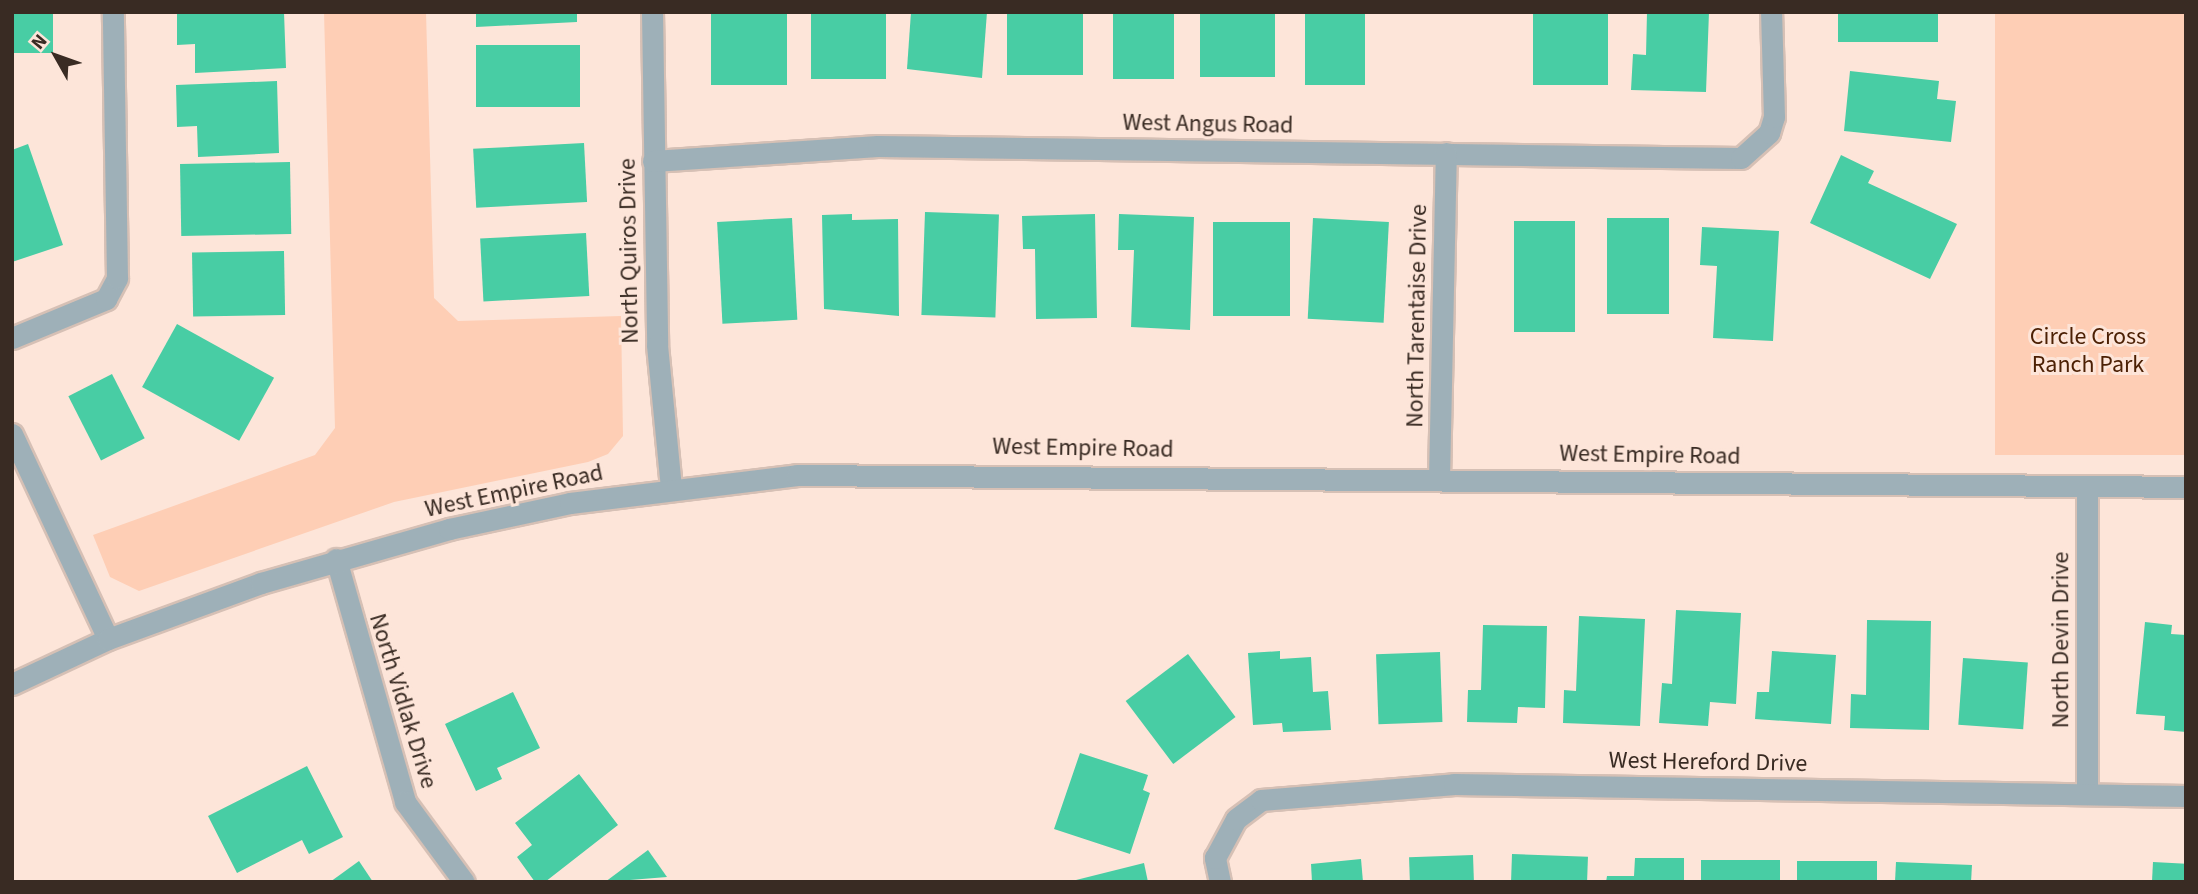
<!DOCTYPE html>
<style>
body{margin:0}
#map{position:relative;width:2198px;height:894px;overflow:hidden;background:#fde5d9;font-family:"Source Sans 3",sans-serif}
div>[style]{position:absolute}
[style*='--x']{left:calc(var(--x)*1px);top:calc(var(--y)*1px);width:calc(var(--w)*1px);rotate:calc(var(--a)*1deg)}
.green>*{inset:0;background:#feceb5;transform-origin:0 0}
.building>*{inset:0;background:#48cda4;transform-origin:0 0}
.roads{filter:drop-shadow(2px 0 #d6c0b5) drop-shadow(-2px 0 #d6c0b5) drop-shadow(0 2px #d6c0b5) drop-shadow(0 -2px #d6c0b5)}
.minor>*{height:21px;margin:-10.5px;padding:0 10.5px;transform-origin:10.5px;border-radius:10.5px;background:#9eb0b8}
span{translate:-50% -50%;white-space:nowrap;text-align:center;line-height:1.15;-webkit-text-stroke:6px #fde5d9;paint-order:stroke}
.street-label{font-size:24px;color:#392b23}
.park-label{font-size:24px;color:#4c2004}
.frame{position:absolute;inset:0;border:14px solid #392b23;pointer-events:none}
.north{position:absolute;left:21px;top:21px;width:70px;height:70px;-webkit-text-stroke:5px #fde5d9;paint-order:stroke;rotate:310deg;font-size:19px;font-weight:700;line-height:28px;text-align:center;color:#392b23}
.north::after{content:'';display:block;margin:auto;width:24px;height:32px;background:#392b23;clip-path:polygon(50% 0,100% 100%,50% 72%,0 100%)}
</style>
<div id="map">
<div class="green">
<div style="clip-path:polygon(324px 12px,426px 12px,434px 298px,458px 321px,621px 316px,623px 436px,608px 454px,588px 462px,394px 502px,139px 591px,110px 577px,93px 535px,315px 455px,335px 428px)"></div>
<div style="left:1995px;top:12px;width:191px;height:443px"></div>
</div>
<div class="building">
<div style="left:12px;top:12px;width:41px;height:41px"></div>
<div style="clip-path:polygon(177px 12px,284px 12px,286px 68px,195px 73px,195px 44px,177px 45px)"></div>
<div style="clip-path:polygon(476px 12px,577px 12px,577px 22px,476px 27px)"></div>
<div style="left:711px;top:12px;width:76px;height:73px"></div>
<div style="left:811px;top:12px;width:75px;height:67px"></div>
<div style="clip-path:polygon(911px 12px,987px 12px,982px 78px,907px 69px)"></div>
<div style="left:1007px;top:12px;width:76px;height:63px"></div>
<div style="left:1113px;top:12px;width:61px;height:67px"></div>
<div style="left:1200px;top:12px;width:75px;height:65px"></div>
<div style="left:1305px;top:12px;width:60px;height:73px"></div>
<div style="left:1533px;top:12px;width:75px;height:73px"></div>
<div style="clip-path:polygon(1647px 12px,1709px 12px,1706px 92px,1631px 90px,1633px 54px,1646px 55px)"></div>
<div style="left:1838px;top:12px;width:100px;height:30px"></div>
<div style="left:476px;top:45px;width:104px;height:62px"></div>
<div style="clip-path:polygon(1850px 71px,1939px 81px,1937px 99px,1956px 101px,1951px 142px,1844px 131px)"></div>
<div style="clip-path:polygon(277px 81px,279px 153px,198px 157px,197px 126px,177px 127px,176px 85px)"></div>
<div style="left:584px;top:143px;width:59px;height:111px;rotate:87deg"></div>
<div style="clip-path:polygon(28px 144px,63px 245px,12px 262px,12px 150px)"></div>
<div style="clip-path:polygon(1841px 155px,1874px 171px,1868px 183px,1957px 224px,1930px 279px,1810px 223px)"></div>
<div style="left:290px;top:162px;width:72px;height:110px;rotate:89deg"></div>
<div style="left:925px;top:212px;width:74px;height:103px;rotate:2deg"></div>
<div style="clip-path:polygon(852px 214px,852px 220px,898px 219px,899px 316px,824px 309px,822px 215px)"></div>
<div style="clip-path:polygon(1095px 214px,1097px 318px,1036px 319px,1035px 249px,1023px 249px,1022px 216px)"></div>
<div style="clip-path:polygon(1119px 214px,1194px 217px,1190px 330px,1131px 327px,1134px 250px,1118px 250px)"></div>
<div style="left:792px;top:218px;width:102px;height:75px;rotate:87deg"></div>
<div style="left:1313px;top:218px;width:76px;height:101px;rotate:3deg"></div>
<div style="left:1607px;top:218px;width:62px;height:96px"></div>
<div style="left:1514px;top:221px;width:61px;height:111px"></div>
<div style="left:1213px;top:222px;width:77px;height:94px"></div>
<div style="clip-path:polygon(1702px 227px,1779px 231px,1773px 341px,1713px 338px,1717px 266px,1700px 265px)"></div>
<div style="left:586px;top:233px;width:63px;height:106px;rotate:87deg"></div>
<div style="left:284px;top:251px;width:64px;height:92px;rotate:89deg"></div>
<div style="left:177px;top:324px;width:111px;height:72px;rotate:29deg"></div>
<div style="left:112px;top:374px;width:72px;height:49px;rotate:63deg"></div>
<div style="clip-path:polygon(1676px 610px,1741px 613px,1736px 704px,1710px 702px,1708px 726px,1659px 723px,1662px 683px,1672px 684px)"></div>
<div style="clip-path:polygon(1579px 616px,1645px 619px,1640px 726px,1563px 723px,1564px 690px,1576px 691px)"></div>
<div style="clip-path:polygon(1867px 620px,1931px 621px,1929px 730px,1850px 728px,1851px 694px,1866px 695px)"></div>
<div style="clip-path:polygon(2145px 622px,2172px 625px,2171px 634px,2186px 635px,2186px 732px,2164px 730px,2165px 716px,2136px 714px)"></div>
<div style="clip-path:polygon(1483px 625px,1547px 626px,1545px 708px,1518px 707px,1517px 723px,1467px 722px,1468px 690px,1481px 690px)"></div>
<div style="clip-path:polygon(1280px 651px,1280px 659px,1311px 657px,1313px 692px,1328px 691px,1331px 730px,1283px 732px,1282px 723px,1253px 725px,1248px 653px)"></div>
<div style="clip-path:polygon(1772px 651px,1836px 655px,1831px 724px,1755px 719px,1757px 692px,1769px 692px)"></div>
<div style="left:1440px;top:652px;width:70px;height:64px;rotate:88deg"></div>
<div style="left:1188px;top:654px;width:79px;height:78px;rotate:53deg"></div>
<div style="left:1963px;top:658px;width:65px;height:67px;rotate:4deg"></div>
<div style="clip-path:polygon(513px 692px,540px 748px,497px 768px,502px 779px,476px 791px,445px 724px)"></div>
<div style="clip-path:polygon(1080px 753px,1148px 775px,1143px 790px,1150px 793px,1130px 854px,1054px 829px)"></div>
<div style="clip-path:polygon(307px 766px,343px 837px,309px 854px,302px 840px,237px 873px,208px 816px)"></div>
<div style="clip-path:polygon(579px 774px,618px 825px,545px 882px,535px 882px,517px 857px,532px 845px,515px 823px)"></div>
<div style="clip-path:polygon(648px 850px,667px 877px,605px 882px)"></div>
<div style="left:1512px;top:854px;width:76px;height:28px;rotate:2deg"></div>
<div style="left:1473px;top:855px;width:27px;height:64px;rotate:88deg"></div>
<div style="clip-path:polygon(1635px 858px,1684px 858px,1684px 882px,1606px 882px,1607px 876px,1634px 876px)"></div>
<div style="clip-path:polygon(1361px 859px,1363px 882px,1312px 882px,1311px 864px)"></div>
<div style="left:1701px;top:860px;width:79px;height:22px"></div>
<div style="clip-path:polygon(359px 861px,373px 882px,330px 882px)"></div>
<div style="left:1797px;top:861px;width:80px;height:21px"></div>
<div style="clip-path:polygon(1896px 862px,1972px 865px,1971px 882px,1895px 882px)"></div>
<div style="left:2153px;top:862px;width:33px;height:20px;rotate:3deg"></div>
<div style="clip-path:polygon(1144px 863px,1148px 882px,1072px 882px,1072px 881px)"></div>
</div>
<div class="roads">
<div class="minor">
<div style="--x:652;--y:12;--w:333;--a:89.1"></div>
<div style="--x:657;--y:345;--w:144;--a:84.4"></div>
<div style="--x:653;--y:161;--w:225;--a:-3.8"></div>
<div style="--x:878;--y:146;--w:863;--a:0.8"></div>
<div style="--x:1741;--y:158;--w:38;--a:-42"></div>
<div style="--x:1769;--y:133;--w:17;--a:-73"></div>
<div style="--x:1774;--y:117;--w:105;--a:-91.6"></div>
<div style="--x:12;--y:338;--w:102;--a:-22.5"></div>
<div style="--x:106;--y:299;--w:24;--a:-62"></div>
<div style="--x:117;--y:278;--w:266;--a:-90.9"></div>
<div style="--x:12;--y:434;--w:226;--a:64.9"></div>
<div style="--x:1439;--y:480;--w:327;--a:-88.8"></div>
<div style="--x:2087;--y:486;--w:308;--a:90"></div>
<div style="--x:336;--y:559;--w:253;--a:74.1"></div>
<div style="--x:405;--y:802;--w:99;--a:53.6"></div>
<div style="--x:12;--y:684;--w:106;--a:-25.1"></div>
<div style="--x:108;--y:639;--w:163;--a:-20.1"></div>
<div style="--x:261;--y:583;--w:196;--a:-16"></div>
<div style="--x:449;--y:529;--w:124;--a:-12.1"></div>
<div style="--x:570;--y:503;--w:229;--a:-7"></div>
<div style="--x:797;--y:475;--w:1389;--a:0.49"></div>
<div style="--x:1220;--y:882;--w:25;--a:-102"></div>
<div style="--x:1215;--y:858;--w:44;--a:-61.7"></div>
<div style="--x:1236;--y:819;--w:31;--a:-37"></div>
<div style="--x:1261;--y:800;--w:194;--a:-4.7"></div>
<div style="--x:1454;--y:784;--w:732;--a:0.94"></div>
</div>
</div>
<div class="street-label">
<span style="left:1208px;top:124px;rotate:1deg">West Angus Road</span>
<span style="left:629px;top:251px;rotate:-91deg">North Quiros Drive</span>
<span style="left:1417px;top:316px;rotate:-89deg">North Tarentaise Drive</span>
<span style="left:1083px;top:448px;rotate:1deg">West Empire Road</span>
<span style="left:1650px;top:455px;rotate:1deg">West Empire Road</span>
<span style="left:514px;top:491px;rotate:-12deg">West Empire Road</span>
<span style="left:2061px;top:640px;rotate:-90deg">North Devin Drive</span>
<span style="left:403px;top:701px;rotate:73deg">North Vidlak Drive</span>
<span style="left:1708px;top:762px;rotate:1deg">West Hereford Drive</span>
</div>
<div class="park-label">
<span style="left:2088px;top:351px">Circle Cross<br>Ranch Park</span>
</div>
<div class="frame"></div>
<div class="north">N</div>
</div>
